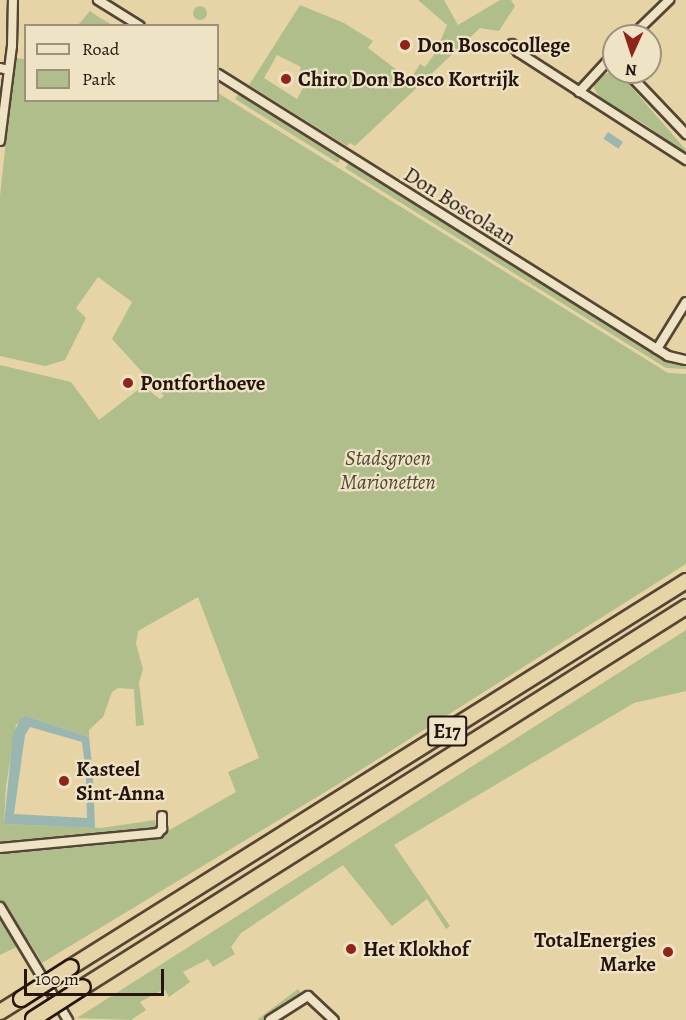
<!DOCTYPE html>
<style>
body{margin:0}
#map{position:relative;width:686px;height:1020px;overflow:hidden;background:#e6d4a6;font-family:Alegreya,serif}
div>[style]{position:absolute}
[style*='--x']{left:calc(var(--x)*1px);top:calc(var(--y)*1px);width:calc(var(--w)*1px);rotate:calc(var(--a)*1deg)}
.green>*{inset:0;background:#afbe8b;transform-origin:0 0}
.round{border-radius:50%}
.water>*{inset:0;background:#99b6b0;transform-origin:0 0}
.roads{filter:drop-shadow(2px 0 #554534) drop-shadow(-2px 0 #554534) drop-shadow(0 2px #554534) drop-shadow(0 -2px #554534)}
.minor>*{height:8px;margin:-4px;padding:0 4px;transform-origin:4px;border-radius:4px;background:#efe3c5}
.motorway>*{height:14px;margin:-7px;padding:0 7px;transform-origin:7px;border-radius:7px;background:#e6d4a6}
.bridges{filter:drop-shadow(2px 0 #25150e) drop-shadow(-2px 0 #25150e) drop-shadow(0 2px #25150e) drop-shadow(0 -2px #25150e)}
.motorway-bridge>*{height:14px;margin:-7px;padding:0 7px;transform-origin:7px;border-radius:7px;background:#e6d4a6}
.dots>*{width:16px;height:16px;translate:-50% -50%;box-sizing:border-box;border:3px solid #efe3c5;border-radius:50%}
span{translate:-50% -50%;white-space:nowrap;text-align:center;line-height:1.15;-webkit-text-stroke:4.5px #efe3c5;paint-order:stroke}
.shield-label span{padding:2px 4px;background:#efe3c5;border:2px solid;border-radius:4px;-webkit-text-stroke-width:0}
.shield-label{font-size:20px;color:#25150e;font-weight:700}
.poi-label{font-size:21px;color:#25150e;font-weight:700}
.left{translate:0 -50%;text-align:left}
.right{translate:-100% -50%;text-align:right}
.street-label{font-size:21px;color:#25150e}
.park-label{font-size:21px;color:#4e4834;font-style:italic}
.legend{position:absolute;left:24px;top:24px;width:195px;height:78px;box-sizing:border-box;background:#efe3c5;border:2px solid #9e917c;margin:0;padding:8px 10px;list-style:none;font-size:18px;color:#25150e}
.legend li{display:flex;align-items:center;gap:12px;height:30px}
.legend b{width:30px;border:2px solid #9e917c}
.north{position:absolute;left:602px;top:24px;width:60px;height:60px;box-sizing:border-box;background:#efe3c5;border:2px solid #9e917c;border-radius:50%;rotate:183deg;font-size:16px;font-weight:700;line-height:24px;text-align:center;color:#25150e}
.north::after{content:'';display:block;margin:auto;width:21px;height:27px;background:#8f2418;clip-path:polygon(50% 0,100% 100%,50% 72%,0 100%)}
.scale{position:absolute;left:24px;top:969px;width:140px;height:27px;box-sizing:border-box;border:3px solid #25150e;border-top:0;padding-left:8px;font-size:18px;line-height:21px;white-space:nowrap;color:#25150e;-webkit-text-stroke:4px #efe3c5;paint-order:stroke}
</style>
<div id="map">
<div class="green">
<div style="clip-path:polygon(evenodd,418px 0,444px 0,458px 25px,500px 0,511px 0,515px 6px,499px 31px,480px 28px,355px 146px,350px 143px,347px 146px,249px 85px,300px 5px,344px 23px,373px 41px,368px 48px,410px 80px,420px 64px,425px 67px,436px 52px,447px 25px,418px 0,277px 55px,301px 67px,299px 74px,308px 79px,297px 99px,264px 78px,277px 55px)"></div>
<div class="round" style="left:193px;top:6px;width:14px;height:14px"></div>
<div style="clip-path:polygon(90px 11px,97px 16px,112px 25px,78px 25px)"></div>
<div style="clip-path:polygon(evenodd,15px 58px,25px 59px,26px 100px,218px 100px,218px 93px,668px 373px,686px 374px,686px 564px,340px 783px,42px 963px,29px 941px,0 955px,0 365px,71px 382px,99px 420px,143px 386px,160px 399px,164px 396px,112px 339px,132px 302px,98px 277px,76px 308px,86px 318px,65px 360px,45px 366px,0 356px,0 196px,15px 58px,198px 597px,259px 758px,228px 772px,236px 792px,159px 836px,155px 820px,101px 828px,4px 824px,6px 786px,16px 725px,26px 716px,89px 737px,89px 730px,103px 717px,112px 692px,118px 688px,134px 689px,136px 726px,144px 725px,139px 683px,143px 669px,136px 644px,138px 631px,198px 597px)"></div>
<div style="clip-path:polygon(612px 71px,621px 75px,686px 150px,683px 153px,643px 123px,603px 102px,594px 88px,595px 79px)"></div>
<div style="left:239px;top:93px;width:121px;height:7px;rotate:32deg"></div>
<div style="clip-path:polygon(349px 163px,673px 364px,686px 365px,686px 369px,666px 368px,345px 168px)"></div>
<div style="clip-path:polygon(686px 630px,686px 691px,634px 703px,394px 845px,450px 926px,446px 929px,427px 899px,392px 926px,343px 865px,241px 933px,231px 947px,235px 954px,213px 967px,208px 959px,183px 972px,190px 982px,169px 997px,164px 989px,140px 1002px,146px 1010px,131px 1020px,77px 1018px)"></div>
<div style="left:298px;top:989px;width:5px;height:50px;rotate:53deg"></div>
</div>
<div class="water">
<div style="left:608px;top:132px;width:18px;height:8px;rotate:34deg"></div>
<div style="clip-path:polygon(26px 716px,89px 737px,93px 774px,86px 774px,82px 742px,30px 727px,25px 735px,14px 814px,87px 818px,86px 778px,93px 778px,95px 828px,4px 824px,13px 734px,21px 718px)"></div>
</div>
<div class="roads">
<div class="minor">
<div style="--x:98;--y:0;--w:49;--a:31.8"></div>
<div style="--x:632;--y:36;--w:52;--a:-44.2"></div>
<div style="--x:512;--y:44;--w:10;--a:53"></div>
<div style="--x:518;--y:52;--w:200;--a:32.7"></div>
<div style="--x:0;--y:68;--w:9;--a:13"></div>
<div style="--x:627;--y:72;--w:86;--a:46.4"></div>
<div style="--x:218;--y:74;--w:531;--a:32.07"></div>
<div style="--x:668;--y:356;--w:18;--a:13"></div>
<div style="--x:579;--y:92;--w:52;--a:-47.4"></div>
<div style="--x:0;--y:141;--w:96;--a:-82.8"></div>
<div style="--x:12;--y:46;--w:46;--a:-88.8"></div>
<div style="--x:657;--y:349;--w:55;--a:-58.3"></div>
<div style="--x:0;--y:848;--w:159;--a:-5.4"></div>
<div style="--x:158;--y:833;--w:6;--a:-45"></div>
<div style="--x:162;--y:829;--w:13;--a:-90"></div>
<div style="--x:0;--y:907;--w:132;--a:59"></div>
<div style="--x:270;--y:1020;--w:45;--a:-32.3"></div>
<div style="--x:308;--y:996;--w:35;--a:43"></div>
</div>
<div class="motorway">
<div style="--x:71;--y:967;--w:726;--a:-32.11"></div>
<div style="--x:83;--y:987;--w:713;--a:-32.22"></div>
<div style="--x:0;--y:1012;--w:25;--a:-32"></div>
</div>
</div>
<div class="bridges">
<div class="motorway-bridge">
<div style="--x:21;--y:999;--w:59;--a:-32.6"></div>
<div style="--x:33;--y:1019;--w:59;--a:-32.6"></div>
</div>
</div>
<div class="dots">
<div style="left:405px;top:45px;background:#8f2418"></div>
<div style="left:286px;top:79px;background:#8f2418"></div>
<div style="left:128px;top:383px;background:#8f2418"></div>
<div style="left:64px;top:781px;background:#8f2418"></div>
<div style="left:351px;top:949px;background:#8f2418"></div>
<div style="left:668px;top:952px;background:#8f2418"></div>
</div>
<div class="shield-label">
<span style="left:447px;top:731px">E17</span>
</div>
<div class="poi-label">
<span class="left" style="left:417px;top:45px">Don Boscocollege</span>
<span class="left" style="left:298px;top:79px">Chiro Don Bosco Kortrijk</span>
<span class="left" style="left:140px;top:383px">Pontforthoeve</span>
<span class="left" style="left:76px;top:781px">Kasteel<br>Sint-Anna</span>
<span class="right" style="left:656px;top:952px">TotalEnergies<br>Marke</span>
<span class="left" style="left:363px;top:949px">Het Klokhof</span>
</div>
<div class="street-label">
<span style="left:460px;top:206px;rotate:32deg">Don Boscolaan</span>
</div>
<div class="park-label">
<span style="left:388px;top:470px">Stadsgroen<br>Marionetten</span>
</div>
<ul class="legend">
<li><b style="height:8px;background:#efe3c5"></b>Road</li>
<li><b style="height:16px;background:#afbe8b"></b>Park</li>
</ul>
<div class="north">N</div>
<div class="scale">100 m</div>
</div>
